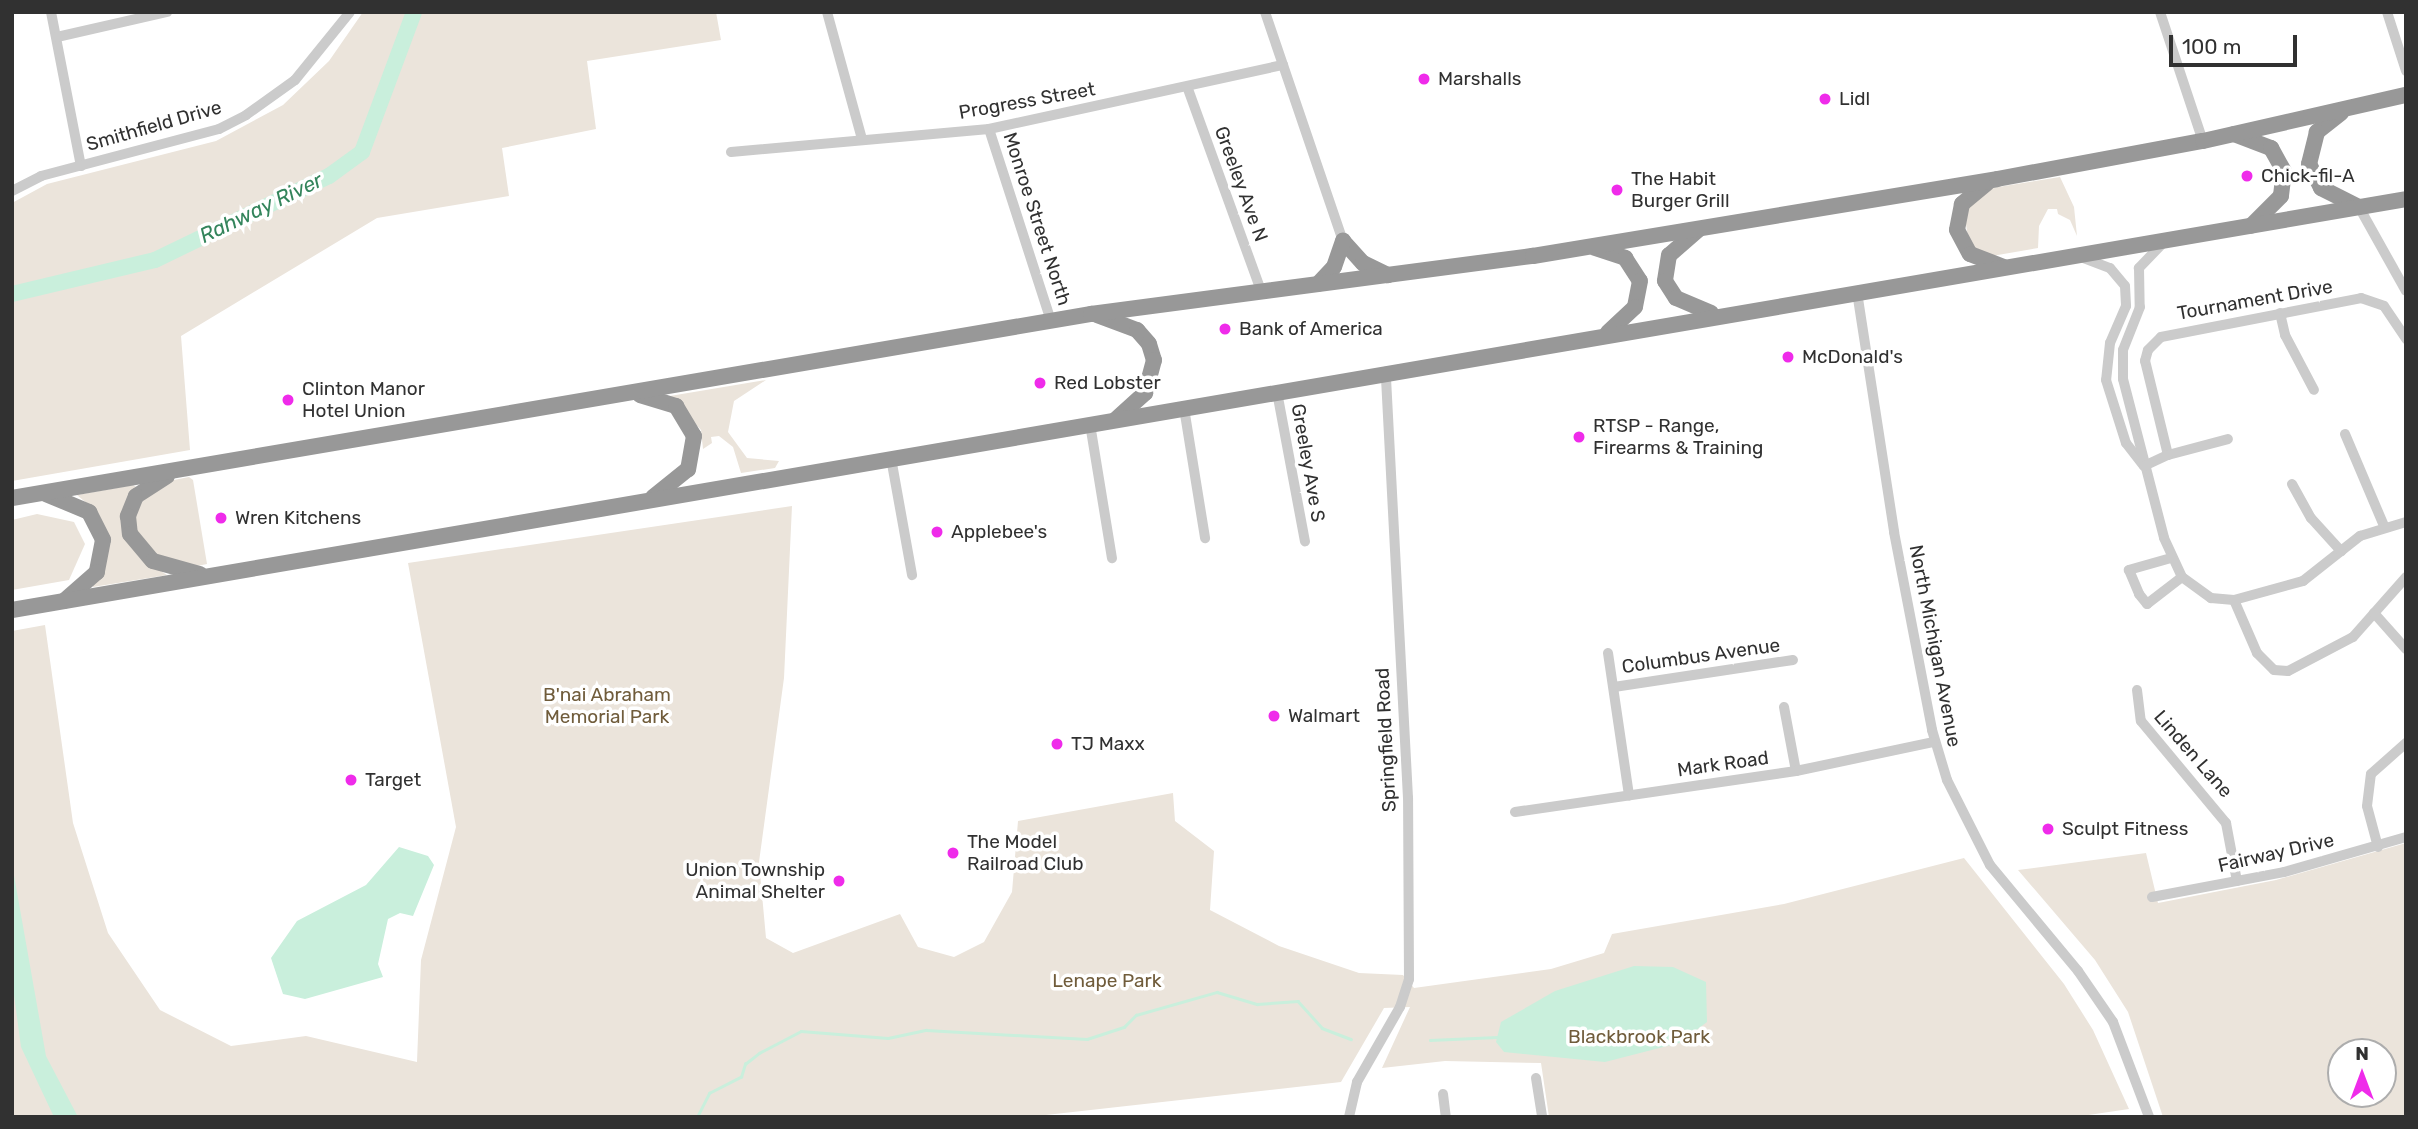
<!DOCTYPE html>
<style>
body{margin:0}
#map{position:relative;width:2418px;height:1129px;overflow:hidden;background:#fff;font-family:Rubik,sans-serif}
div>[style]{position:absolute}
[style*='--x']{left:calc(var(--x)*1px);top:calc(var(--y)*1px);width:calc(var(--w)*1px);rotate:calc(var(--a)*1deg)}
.green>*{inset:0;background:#ebe4db}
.water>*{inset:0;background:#c9efdc}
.stream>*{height:2.5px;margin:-1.25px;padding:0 1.25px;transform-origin:1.25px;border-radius:1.25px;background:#c9efdc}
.river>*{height:16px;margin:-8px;padding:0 8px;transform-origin:8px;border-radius:8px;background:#c9efdc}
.minor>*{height:10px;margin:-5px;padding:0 5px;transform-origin:5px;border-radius:5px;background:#cbcbcb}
.highway>*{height:16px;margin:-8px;padding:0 8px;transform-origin:8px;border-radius:8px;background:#989898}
.dots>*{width:19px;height:19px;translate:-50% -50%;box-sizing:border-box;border:4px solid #fff;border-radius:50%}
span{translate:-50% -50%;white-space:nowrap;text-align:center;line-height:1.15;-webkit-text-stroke:7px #fff;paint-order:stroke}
.poi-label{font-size:19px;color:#313131}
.left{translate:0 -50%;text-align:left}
.right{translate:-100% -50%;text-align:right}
.street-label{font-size:19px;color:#313131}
.park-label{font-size:19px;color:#705c3b}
.water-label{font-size:21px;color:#33845b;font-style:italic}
.frame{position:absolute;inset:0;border:14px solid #313131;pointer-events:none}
.north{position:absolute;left:2327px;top:1038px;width:70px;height:70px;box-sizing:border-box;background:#fff;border:2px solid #adadad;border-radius:50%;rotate:0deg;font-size:19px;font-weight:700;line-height:28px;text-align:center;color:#313131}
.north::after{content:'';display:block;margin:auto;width:24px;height:32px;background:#ef2bea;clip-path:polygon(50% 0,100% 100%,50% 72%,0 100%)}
.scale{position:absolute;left:2169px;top:35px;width:128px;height:32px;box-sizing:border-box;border:4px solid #313131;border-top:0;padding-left:9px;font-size:21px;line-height:24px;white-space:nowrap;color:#313131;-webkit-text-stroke:5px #fff;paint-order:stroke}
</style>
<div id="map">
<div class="green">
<div style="clip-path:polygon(363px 12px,716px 12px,721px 40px,587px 61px,596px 129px,502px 148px,509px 196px,377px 218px,181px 336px,190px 450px,12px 481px,12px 203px,47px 184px,216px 141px,283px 105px,329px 61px)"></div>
<div style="clip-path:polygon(2060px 177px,2074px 207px,2077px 236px,2070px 220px,2058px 214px,2057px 209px,2048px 209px,2039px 226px,2038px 248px,1992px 256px,1969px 246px,1964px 210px,1992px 188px)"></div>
<div style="clip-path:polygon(766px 380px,734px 401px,728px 432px,747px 458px,779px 461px,775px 468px,741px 473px,733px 447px,719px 436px,711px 437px,712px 443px,703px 449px,701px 430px,670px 396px)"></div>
<div style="clip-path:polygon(189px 477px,193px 480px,207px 564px,197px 566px,163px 562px,133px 526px,137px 502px,159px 483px)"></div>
<div style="clip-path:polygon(133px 485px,138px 488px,126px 539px,139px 557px,167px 575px,93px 587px,96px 511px,77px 495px)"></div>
<div style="clip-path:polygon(792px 506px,784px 678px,759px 862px,766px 938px,793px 953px,900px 914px,918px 947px,954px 957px,984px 942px,1012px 892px,1018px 821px,1173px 793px,1175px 821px,1214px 851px,1210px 910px,1279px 946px,1359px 973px,1403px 975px,1414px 988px,1551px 969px,1604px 953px,1612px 934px,1784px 904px,1964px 858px,2064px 984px,2093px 1030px,2129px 1109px,2075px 1117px,1549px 1117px,1541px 1063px,1445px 1061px,1382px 1068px,1410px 1007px,1384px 1008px,1341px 1082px,1028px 1117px,13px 1117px,12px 631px,45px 625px,73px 823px,108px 933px,160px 1010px,231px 1046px,306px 1036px,417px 1062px,421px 960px,456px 827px,408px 563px)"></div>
<div style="clip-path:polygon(37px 514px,74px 522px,85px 544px,69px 580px,12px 590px,12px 520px)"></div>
<div style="clip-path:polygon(evenodd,2406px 843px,2406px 1117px,2163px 1117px,2128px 1012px,2095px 960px,2018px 870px,2146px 853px,2158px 903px,2276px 880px,2406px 843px,2341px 1052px,2383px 1052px,2383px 1094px,2341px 1094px,2341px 1052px)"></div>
</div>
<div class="water">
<div style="clip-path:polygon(399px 847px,428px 856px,434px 865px,413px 916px,400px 913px,388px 919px,378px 964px,383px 977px,305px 999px,283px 994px,271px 958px,297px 921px,366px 885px)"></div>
<div style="clip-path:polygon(12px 864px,46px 1056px,78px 1117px,54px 1117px,21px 1047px,12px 980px)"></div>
<div style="clip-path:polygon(1634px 966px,1673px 967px,1706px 982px,1707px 1022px,1679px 1043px,1605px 1062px,1504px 1052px,1496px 1042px,1501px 1022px,1555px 991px)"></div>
</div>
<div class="stream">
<div style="--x:1430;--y:1040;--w:67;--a:-2.6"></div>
<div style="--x:697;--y:1117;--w:27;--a:-63"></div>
<div style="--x:709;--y:1093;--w:36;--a:-27"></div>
<div style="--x:741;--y:1077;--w:14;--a:-73"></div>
<div style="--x:745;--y:1064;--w:18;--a:-38"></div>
<div style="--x:759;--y:1053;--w:47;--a:-27.6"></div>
<div style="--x:801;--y:1031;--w:87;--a:4.6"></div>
<div style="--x:888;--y:1038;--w:39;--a:-12"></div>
<div style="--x:926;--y:1030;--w:161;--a:3.2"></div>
<div style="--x:1087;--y:1039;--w:39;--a:-18"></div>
<div style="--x:1124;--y:1027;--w:17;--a:-45"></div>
<div style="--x:1136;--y:1015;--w:84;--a:-15.9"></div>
<div style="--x:1217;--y:992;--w:42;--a:16.7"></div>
<div style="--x:1257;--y:1004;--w:41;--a:-4.2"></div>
<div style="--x:1298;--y:1001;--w:36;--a:48"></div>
<div style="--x:1322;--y:1028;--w:31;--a:21"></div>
</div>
<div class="river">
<div style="--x:12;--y:294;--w:147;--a:-13.4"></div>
<div style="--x:155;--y:260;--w:193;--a:-25.8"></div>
<div style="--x:329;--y:176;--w:41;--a:-36"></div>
<div style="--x:362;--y:152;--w:149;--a:-69.6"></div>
</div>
<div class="minor">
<div style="--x:51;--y:12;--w:157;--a:79"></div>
<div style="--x:827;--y:12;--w:132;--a:74.6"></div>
<div style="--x:1265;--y:12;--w:242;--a:71.2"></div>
<div style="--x:2160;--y:12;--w:136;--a:71.6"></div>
<div style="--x:2387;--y:12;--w:62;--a:72.1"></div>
<div style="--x:57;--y:37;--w:113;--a:-12.8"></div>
<div style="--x:1188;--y:89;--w:215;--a:70.1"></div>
<div style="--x:989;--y:129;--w:202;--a:72.1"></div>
<div style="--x:731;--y:152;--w:259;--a:-5.1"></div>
<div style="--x:989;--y:129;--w:301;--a:-12.3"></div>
<div style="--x:12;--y:191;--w:33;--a:-27"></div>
<div style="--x:41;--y:176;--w:184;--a:-14.8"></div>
<div style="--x:219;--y:129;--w:30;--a:-27"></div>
<div style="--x:246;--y:115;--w:60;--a:-35.5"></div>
<div style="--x:295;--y:80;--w:87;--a:-51"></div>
<div style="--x:2359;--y:207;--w:96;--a:60.8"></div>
<div style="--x:2163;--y:243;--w:35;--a:134"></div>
<div style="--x:2139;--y:268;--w:39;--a:89"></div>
<div style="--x:2140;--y:307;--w:46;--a:111.6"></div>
<div style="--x:2123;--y:350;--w:29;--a:90"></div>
<div style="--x:2123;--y:379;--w:164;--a:75.5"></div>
<div style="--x:2164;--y:538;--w:43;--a:65.2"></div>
<div style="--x:2182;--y:577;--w:36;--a:36"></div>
<div style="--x:2211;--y:598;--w:23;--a:5"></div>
<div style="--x:2234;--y:600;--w:72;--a:-15.4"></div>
<div style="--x:2303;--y:581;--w:73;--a:-38.3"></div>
<div style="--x:2360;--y:536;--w:48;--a:-16.9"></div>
<div style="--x:2081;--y:257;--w:31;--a:21"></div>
<div style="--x:2110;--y:268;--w:23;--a:50"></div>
<div style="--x:2125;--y:286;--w:20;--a:87"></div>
<div style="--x:2126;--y:306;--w:40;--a:113.4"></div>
<div style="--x:2110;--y:343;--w:37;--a:96"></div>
<div style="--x:2106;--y:380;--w:66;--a:72.4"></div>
<div style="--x:2126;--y:443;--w:29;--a:52"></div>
<div style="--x:1857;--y:292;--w:243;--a:81.2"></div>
<div style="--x:1894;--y:532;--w:202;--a:79.1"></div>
<div style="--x:1932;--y:730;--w:52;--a:73.3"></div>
<div style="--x:1947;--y:780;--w:95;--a:63.2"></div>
<div style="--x:1990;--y:865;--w:138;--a:50.3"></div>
<div style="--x:2078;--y:971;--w:62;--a:55.5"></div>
<div style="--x:2113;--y:1022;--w:102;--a:69.2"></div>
<div style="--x:2280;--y:313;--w:23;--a:77"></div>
<div style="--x:2285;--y:335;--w:62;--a:62.2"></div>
<div style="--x:1277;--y:392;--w:152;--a:79.4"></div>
<div style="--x:1184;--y:408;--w:132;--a:80.8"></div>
<div style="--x:1090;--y:424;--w:136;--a:80.7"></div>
<div style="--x:2345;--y:434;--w:100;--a:67"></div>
<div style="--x:2168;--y:455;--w:97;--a:-103.7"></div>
<div style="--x:2145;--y:361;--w:11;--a:-75"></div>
<div style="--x:2148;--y:350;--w:18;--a:-45"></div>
<div style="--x:2161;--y:337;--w:204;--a:-11"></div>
<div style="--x:2361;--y:298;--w:24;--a:19"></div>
<div style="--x:2384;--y:306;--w:40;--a:56"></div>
<div style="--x:2168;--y:455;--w:62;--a:-14.9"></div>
<div style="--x:891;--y:458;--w:119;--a:79.8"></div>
<div style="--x:2144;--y:466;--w:26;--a:-25"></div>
<div style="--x:2292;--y:484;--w:39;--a:61"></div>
<div style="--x:2311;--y:518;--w:45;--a:47.7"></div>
<div style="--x:2171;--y:558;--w:44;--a:164.1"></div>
<div style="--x:2129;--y:570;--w:26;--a:67"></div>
<div style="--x:2139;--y:594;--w:13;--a:51"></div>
<div style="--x:2147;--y:604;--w:44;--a:-37.6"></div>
<div style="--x:2234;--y:600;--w:58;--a:66.5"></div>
<div style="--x:2257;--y:653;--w:24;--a:45"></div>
<div style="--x:2274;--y:670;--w:14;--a:4"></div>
<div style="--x:2288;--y:671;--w:73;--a:-27.6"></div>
<div style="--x:2353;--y:637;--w:80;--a:-48.5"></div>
<div style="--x:2374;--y:613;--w:48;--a:48.4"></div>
<div style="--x:1608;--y:653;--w:144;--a:81.6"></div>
<div style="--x:1614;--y:687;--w:181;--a:-8.6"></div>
<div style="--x:2137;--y:690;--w:31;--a:83"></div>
<div style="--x:2141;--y:721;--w:133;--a:50.2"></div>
<div style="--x:2226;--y:823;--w:59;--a:79.3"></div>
<div style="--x:1784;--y:707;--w:65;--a:79.4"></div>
<div style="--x:1515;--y:812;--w:284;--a:-8.3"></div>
<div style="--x:1796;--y:771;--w:141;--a:-11.9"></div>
<div style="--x:2378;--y:847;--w:42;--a:-105"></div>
<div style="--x:2367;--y:806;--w:32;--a:-83"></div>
<div style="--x:2371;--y:774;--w:47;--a:-41.5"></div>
<div style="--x:2152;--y:897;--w:134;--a:-10.7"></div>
<div style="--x:2284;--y:872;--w:127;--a:-16"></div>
<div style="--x:1536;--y:1078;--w:39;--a:81"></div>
<div style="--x:1443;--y:1094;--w:23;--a:83"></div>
<div style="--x:1349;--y:1117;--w:36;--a:-77"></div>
<div style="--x:1357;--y:1082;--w:86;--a:-60.2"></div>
<div style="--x:1400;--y:1007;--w:29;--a:-72"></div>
<div style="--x:1409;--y:979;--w:181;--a:-90.3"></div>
<div style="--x:1408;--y:798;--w:427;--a:-93"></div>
</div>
<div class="highway">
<div style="--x:2341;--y:113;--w:31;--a:142"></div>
<div style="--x:2317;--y:132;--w:33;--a:104"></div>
<div style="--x:2309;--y:164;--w:27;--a:63"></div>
<div style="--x:2321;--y:188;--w:42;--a:26.6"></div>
<div style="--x:2234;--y:134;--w:40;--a:21"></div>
<div style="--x:2271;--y:148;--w:26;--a:61"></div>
<div style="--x:2284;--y:171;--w:25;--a:97"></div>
<div style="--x:2281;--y:196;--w:42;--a:135"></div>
<div style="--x:1987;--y:183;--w:33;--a:140"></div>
<div style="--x:1962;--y:204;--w:26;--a:101"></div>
<div style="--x:1957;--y:230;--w:27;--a:62"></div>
<div style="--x:1970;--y:254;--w:36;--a:21"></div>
<div style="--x:1698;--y:230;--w:38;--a:139"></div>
<div style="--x:1669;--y:255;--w:26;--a:99"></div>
<div style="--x:1665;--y:281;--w:20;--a:57"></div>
<div style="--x:1676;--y:298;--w:38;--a:23"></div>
<div style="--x:1343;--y:241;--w:30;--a:48"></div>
<div style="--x:1363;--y:263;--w:28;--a:26"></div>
<div style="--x:1595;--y:248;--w:32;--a:18"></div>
<div style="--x:1625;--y:258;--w:27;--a:57"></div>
<div style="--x:1640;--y:281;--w:26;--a:101"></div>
<div style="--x:1635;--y:307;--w:37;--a:137"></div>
<div style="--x:1318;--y:284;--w:23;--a:-47"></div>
<div style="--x:1334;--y:267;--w:28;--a:-71"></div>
<div style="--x:1097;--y:315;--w:43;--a:20.6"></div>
<div style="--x:1137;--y:330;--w:18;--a:49"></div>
<div style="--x:1149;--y:344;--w:17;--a:73"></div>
<div style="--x:1154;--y:360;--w:34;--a:105"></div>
<div style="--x:1145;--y:393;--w:39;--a:138"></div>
<div style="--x:640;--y:395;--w:38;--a:17"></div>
<div style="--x:676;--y:406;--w:35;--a:59"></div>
<div style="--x:694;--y:436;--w:34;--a:100"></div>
<div style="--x:688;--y:469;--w:45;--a:141.3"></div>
<div style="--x:167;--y:476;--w:37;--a:147"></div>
<div style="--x:136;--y:496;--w:22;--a:112"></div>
<div style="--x:128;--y:516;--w:18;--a:84"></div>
<div style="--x:130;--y:534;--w:35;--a:50"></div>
<div style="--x:153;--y:561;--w:49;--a:15.5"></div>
<div style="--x:46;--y:494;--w:47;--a:22.7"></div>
<div style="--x:89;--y:512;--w:31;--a:63"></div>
<div style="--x:103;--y:540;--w:33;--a:101"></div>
<div style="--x:97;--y:572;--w:44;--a:138.7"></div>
<div style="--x:12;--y:498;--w:1095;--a:-9.68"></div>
<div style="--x:1091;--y:314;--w:446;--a:-7.5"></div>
<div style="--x:1533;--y:256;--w:470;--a:-9.4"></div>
<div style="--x:1997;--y:179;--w:209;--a:-10.5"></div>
<div style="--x:2203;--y:141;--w:208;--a:-12.8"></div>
<div style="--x:12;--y:610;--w:2429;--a:-9.74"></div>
</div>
<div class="dots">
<div style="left:1424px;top:79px;background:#ef2bea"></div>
<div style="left:1825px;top:99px;background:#ef2bea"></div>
<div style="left:2247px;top:176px;background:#ef2bea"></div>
<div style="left:1617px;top:190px;background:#ef2bea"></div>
<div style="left:1225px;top:329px;background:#ef2bea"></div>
<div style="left:1788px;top:357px;background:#ef2bea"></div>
<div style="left:1040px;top:383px;background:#ef2bea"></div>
<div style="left:288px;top:400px;background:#ef2bea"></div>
<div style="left:1579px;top:437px;background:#ef2bea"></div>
<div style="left:221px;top:518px;background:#ef2bea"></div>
<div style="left:937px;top:532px;background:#ef2bea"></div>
<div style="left:1274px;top:716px;background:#ef2bea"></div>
<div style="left:1057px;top:744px;background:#ef2bea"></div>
<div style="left:351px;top:780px;background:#ef2bea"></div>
<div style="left:2048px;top:829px;background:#ef2bea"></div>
<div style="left:953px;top:853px;background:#ef2bea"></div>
<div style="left:839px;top:881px;background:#ef2bea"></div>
</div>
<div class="poi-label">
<span class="left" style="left:1438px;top:79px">Marshalls</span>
<span class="left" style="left:1839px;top:99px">Lidl</span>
<span class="left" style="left:2261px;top:176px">Chick-fil-A</span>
<span class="left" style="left:1631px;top:190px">The Habit<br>Burger Grill</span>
<span class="left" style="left:1239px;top:329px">Bank of America</span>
<span class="left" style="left:1802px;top:357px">McDonald's</span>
<span class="left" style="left:1054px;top:383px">Red Lobster</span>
<span class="left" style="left:302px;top:400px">Clinton Manor<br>Hotel Union</span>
<span class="left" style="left:1593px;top:437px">RTSP - Range,<br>Firearms &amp; Training</span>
<span class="left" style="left:235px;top:518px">Wren Kitchens</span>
<span class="left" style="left:951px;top:532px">Applebee's</span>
<span class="left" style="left:1288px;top:716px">Walmart</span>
<span class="left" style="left:1071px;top:744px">TJ Maxx</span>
<span class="left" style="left:365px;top:780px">Target</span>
<span class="left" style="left:2062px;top:829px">Sculpt Fitness</span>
<span class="left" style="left:967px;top:853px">The Model<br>Railroad Club</span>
<span class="right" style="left:825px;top:881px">Union Township<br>Animal Shelter</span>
</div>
<div class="street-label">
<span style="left:1027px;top:101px;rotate:-10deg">Progress Street</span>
<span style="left:154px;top:126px;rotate:-16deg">Smithfield Drive</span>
<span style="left:1241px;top:184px;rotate:70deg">Greeley Ave N</span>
<span style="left:1037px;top:219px;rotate:72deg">Monroe Street North</span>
<span style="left:2255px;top:300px;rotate:-10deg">Tournament Drive</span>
<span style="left:1308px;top:463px;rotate:80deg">Greeley Ave S</span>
<span style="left:1935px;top:646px;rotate:79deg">North Michigan Avenue</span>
<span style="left:1701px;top:656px;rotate:-8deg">Columbus Avenue</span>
<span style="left:1386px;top:740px;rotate:-93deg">Springfield Road</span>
<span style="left:2193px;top:754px;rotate:49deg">Linden Lane</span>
<span style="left:1723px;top:764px;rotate:-8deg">Mark Road</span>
<span style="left:2276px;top:853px;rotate:-13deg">Fairway Drive</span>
</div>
<div class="park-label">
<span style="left:607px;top:706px">B'nai Abraham<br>Memorial Park</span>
<span style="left:1107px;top:981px">Lenape Park</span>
<span style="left:1639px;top:1037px">Blackbrook Park</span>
</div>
<div class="water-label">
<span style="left:261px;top:208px;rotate:-26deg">Rahway River</span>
</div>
<div class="frame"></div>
<div class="north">N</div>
<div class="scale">100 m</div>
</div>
